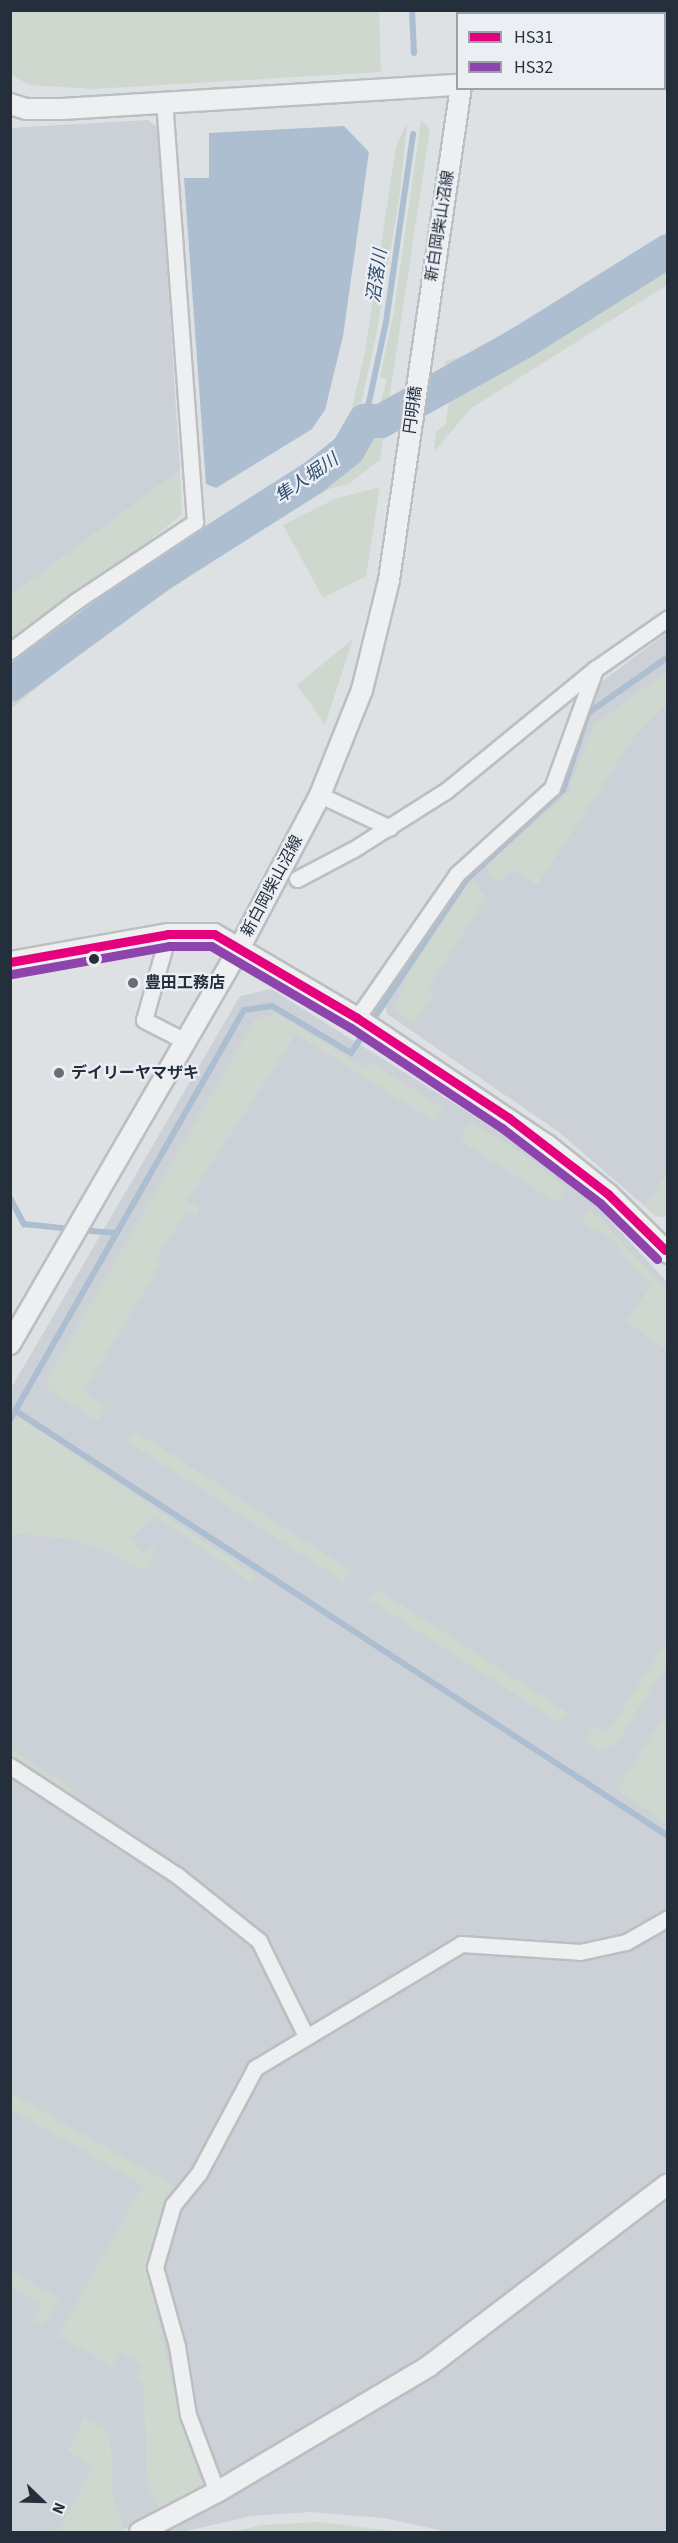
<!DOCTYPE html>
<meta charset="utf-8">
<style>
body{margin:0}
#map{position:relative;width:678px;height:2543px;overflow:hidden;background:#dee1e4;font-family:"Source Sans 3","Noto Sans JP",sans-serif}
div>[style]{position:absolute}
[style*='--x']{left:calc(var(--x)*1px);top:calc(var(--y)*1px);width:calc(var(--w)*1px);rotate:calc(var(--a)*1deg)}
.built>*{inset:0;background:#ccd0d7}
.green>*{inset:0;background:#cfd8cf;transform-origin:0 0}
.water>*{inset:0;background:#acbed0}
.stream>*{height:6px;margin:-3px;padding:0 3px;transform-origin:3px;border-radius:3px;background:#acbed0}
.river>*{height:34px;margin:-17px;padding:0 17px;transform-origin:17px;border-radius:17px;background:#acbed0}
.roads{filter:drop-shadow(2px 0 #bcbfc2) drop-shadow(-2px 0 #bcbfc2) drop-shadow(0 2px #bcbfc2) drop-shadow(0 -2px #bcbfc2)}
.minor>*{height:15px;margin:-7.5px;padding:0 7.5px;transform-origin:7.5px;border-radius:7.5px;background:#edeff1}
.tertiary>*{height:20px;margin:-10px;padding:0 10px;transform-origin:10px;border-radius:10px;background:#edeff1}
.bus-1>*{height:9px;margin:-4.5px;padding:0 4.5px;transform-origin:4.5px;border-radius:4.5px;background:#e5007d}
.bus-2>*{height:9px;margin:-4.5px;padding:0 4.5px;transform-origin:4.5px;border-radius:4.5px;background:#8e44ad}
.dots>*{width:16px;height:16px;translate:-50% -50%;box-sizing:border-box;border:3px solid #ebeff4;border-radius:50%}
span{translate:-50% -50%;white-space:nowrap;text-align:center;line-height:1.15;-webkit-text-stroke:4.5px #ebeff4;paint-order:stroke}
.street-label{font-size:16px;color:#252f3c}
.poi-label{font-size:16px;color:#252f3c;font-weight:700}
.left{translate:0 -50%;text-align:left}
.water-label{font-size:18px;color:#304e70;font-style:italic}
.frame{position:absolute;inset:0;border:12px solid #252f3c;pointer-events:none}
.legend{position:absolute;left:456px;top:12px;width:210px;height:78px;box-sizing:border-box;background:#ebeff4;border:2px solid #9ca2aa;margin:0;padding:8px 10px;list-style:none;font-size:18px;color:#252f3c}
.legend li{display:flex;align-items:center;gap:12px;height:30px}
.legend b{width:30px;border:2px solid #9ca2aa}
.north{position:absolute;left:12px;top:2471px;width:60px;height:60px;-webkit-text-stroke:4px #ebeff4;paint-order:stroke;rotate:113deg;font-size:16px;font-weight:700;line-height:24px;text-align:center;color:#252f3c}
.north::after{content:'';display:block;margin:auto;width:21px;height:27px;background:#252f3c;clip-path:polygon(50% 0,100% 100%,50% 72%,0 100%)}
</style>
<div id="map">
<div class="built">
<div style="clip-path:polygon(148px 120px,158px 128px,180px 470px,11px 596px,10px 128px)"></div>
<div style="clip-path:polygon(667px 633px,667px 1217px,656px 1216px,559px 1132px,387px 1014px,383px 992px,462px 878px,560px 788px,598px 684px)"></div>
<div style="clip-path:polygon(271px 989px,522px 1146px,593px 1202px,667px 1282px,667px 2170px,413px 2365px,227px 2476px,120px 2532px,11px 2532px,10px 1390px,240px 996px)"></div>
<div style="clip-path:polygon(667px 2195px,667px 2532px,447px 2532px,384px 2518px,311px 2512px,251px 2516px,182px 2532px,161px 2532px,438px 2373px)"></div>
</div>
<div class="green">
<div style="clip-path:polygon(11px 10px,379px 11px,381px 72px,93px 89px,30px 85px,11px 75px)"></div>
<div style="clip-path:polygon(421px 120px,430px 129px,388px 407px,378px 410px,387px 380px,380px 377px,394px 311px)"></div>
<div style="clip-path:polygon(407px 123px,400px 194px,376px 336px,355px 431px,344px 449px,261px 509px,90px 615px,11px 677px,11px 666px,39px 642px,181px 544px,324px 455px,339px 441px,351px 412px,365px 352px,396px 146px)"></div>
<div style="clip-path:polygon(667px 238px,667px 245px,543px 324px,494px 353px,444px 373px,446px 361px,501px 344px)"></div>
<div style="clip-path:polygon(667px 259px,667px 285px,470px 409px,434px 452px,436px 431px,445px 425px,451px 392px,518px 354px)"></div>
<div style="clip-path:polygon(385px 426px,380px 460px,348px 484px,329px 489px,199px 569px,85px 649px,11px 709px,11px 693px,57px 655px,166px 581px,319px 488px,356px 453px,366px 430px)"></div>
<div style="clip-path:polygon(180px 470px,182px 513px,177px 519px,11px 649px,10px 596px)"></div>
<div style="clip-path:polygon(380px 487px,366px 576px,323px 598px,283px 525px,337px 498px)"></div>
<div style="clip-path:polygon(353px 639px,325px 725px,297px 685px)"></div>
<div style="clip-path:polygon(667px 672px,667px 704px,637px 733px,537px 885px,514px 870px,496px 883px,486px 867px,567px 794px,594px 724px)"></div>
<div style="clip-path:polygon(472px 879px,486px 897px,427px 990px,433px 995px,414px 1024px,393px 1008px,405px 985px,400px 981px)"></div>
<div style="clip-path:polygon(277px 1013px,364px 1068px,370px 1062px,444px 1109px,435px 1122px,296px 1034px,187px 1201px,200px 1209px,196px 1216px,187px 1210px,155px 1260px,161px 1263px,83px 1392px,106px 1407px,98px 1421px,48px 1389px,49px 1376px,254px 1021px)"></div>
<div style="clip-path:polygon(470px 1122px,525px 1155px,565px 1187px,558px 1203px,459px 1140px)"></div>
<div style="clip-path:polygon(667px 1173px,667px 1217px,656px 1216px,645px 1206px)"></div>
<div style="clip-path:polygon(590px 1208px,667px 1290px,667px 1350px,625px 1321px,652px 1285px,621px 1254px,616px 1242px,583px 1223px)"></div>
<div style="clip-path:polygon(11px 1412px,256px 1576px,251px 1582px,156px 1517px,130px 1537px,142px 1554px,153px 1546px,157px 1548px,145px 1571px,101px 1548px,69px 1539px,23px 1534px,11px 1536px)"></div>
<div style="left:134px;top:1430px;width:258px;height:13px;rotate:33deg"></div>
<div style="left:377px;top:1589px;width:227px;height:13px;rotate:33deg"></div>
<div style="clip-path:polygon(667px 1640px,667px 1664px,614px 1747px,600px 1750px,585px 1740px,593px 1727px,607px 1734px)"></div>
<div style="clip-path:polygon(661px 1721px,667px 1725px,667px 1824px,617px 1790px)"></div>
<div style="clip-path:polygon(10px 1748px,72px 1788px,69px 1794px,11px 1755px)"></div>
<div style="clip-path:polygon(11px 2093px,174px 2186px,164px 2201px,146px 2265px,177px 2404px,202px 2483px,198px 2492px,161px 2511px,148px 2490px,143px 2383px,134px 2378px,142px 2364px,120px 2352px,112px 2366px,58px 2336px,143px 2185px,11px 2109px)"></div>
<div style="clip-path:polygon(11px 2271px,59px 2298px,44px 2325px,34px 2320px,42px 2304px,11px 2287px)"></div>
<div style="clip-path:polygon(84px 2418px,105px 2429px,111px 2443px,112px 2492px,124px 2530px,120px 2532px,57px 2532px,94px 2466px,68px 2451px)"></div>
<div style="clip-path:polygon(320px 2522px,400px 2532px,231px 2532px,263px 2525px)"></div>
</div>
<div class="water">
<div style="clip-path:polygon(344px 126px,369px 152px,343px 336px,325px 410px,312px 429px,216px 488px,206px 484px,184px 178px,209px 178px,209px 133px)"></div>
</div>
<div class="stream">
<div style="--x:412;--y:10;--w:43;--a:87.3"></div>
<div style="--x:365;--y:421;--w:101;--a:-78"></div>
<div style="--x:386;--y:322;--w:190;--a:-81.8"></div>
<div style="--x:10;--y:1198;--w:30;--a:62"></div>
<div style="--x:24;--y:1224;--w:47;--a:6.1"></div>
<div style="--x:81;--y:1230;--w:36;--a:5"></div>
<div style="--x:16;--y:1411;--w:778;--a:33.1"></div>
<div style="--x:10;--y:1420;--w:472;--a:-60.3"></div>
<div style="--x:244;--y:1010;--w:28;--a:-8"></div>
<div style="--x:272;--y:1006;--w:92;--a:30.7"></div>
<div style="--x:351;--y:1053;--w:208;--a:-56.4"></div>
<div style="--x:466;--y:880;--w:132;--a:-42.9"></div>
<div style="--x:563;--y:790;--w:81;--a:-72"></div>
<div style="--x:588;--y:713;--w:98;--a:-35"></div>
</div>
<div class="river">
<div style="--x:10;--y:685;--w:182;--a:-36.3"></div>
<div style="--x:157;--y:577;--w:186;--a:-32.5"></div>
<div style="--x:314;--y:477;--w:43;--a:-38.5"></div>
<div style="--x:348;--y:450;--w:34;--a:-60"></div>
<div style="--x:365;--y:421;--w:16;--a:0"></div>
<div style="--x:381;--y:421;--w:162;--a:-29.1"></div>
<div style="--x:523;--y:342;--w:171;--a:-32.1"></div>
</div>
<div class="roads">
<div class="minor">
<div style="--x:10;--y:651;--w:83;--a:-37.1"></div>
<div style="--x:76;--y:601;--w:143;--a:-33.6"></div>
<div style="--x:195;--y:522;--w:422;--a:-94.2"></div>
<div style="--x:320;--y:795;--w:77;--a:25.2"></div>
<div style="--x:297;--y:879;--w:64;--a:-27.8"></div>
<div style="--x:354;--y:849;--w:110;--a:-32.4"></div>
<div style="--x:447;--y:790;--w:191;--a:-39.3"></div>
<div style="--x:595;--y:669;--w:89;--a:-34.9"></div>
<div style="--x:168;--y:934;--w:89;--a:105.6"></div>
<div style="--x:144;--y:1020;--w:46;--a:27.1"></div>
<div style="--x:357;--y:1018;--w:175;--a:-55.2"></div>
<div style="--x:457;--y:874;--w:128;--a:-42.2"></div>
<div style="--x:552;--y:788;--w:127;--a:-70.1"></div>
<div style="--x:10;--y:1766;--w:201;--a:33.2"></div>
<div style="--x:178;--y:1876;--w:104;--a:38.7"></div>
<div style="--x:259;--y:1941;--w:104;--a:63.7"></div>
<div style="--x:217;--y:2492;--w:82;--a:-110.6"></div>
<div style="--x:188;--y:2415;--w:70;--a:-99.1"></div>
<div style="--x:177;--y:2346;--w:82;--a:-105.6"></div>
<div style="--x:155;--y:2267;--w:65;--a:-73.8"></div>
<div style="--x:173;--y:2205;--w:41;--a:-50.9"></div>
<div style="--x:199;--y:2173;--w:119;--a:-61.9"></div>
<div style="--x:255;--y:2068;--w:240;--a:-31"></div>
<div style="--x:461;--y:1944;--w:119;--a:3.8"></div>
<div style="--x:580;--y:1952;--w:47;--a:-12.3"></div>
<div style="--x:626;--y:1942;--w:48;--a:-29.7"></div>
</div>
<div class="tertiary">
<div style="--x:472;--y:14;--w:4;--a:-90"></div>
<div style="--x:10;--y:104;--w:17;--a:17"></div>
<div style="--x:26;--y:109;--w:36;--a:0"></div>
<div style="--x:62;--y:109;--w:397;--a:-3.5"></div>
<div style="--x:10;--y:962;--w:160;--a:-10"></div>
<div style="--x:168;--y:934;--w:46;--a:0"></div>
<div style="--x:214;--y:934;--w:166;--a:30.4"></div>
<div style="--x:357;--y:1018;--w:229;--a:33.8"></div>
<div style="--x:547;--y:1145;--w:78;--a:38.8"></div>
<div style="--x:608;--y:1194;--w:84;--a:44.5"></div>
<div style="--x:10;--y:1344;--w:459;--a:-59.9"></div>
<div style="--x:240;--y:947;--w:172;--a:-62.2"></div>
<div style="--x:320;--y:795;--w:113;--a:-68.2"></div>
<div style="--x:362;--y:690;--w:113;--a:-76.2"></div>
<div style="--x:389;--y:580;--w:497;--a:-81.7"></div>
<div style="--x:140;--y:2532;--w:87;--a:-27.5"></div>
<div style="--x:217;--y:2492;--w:247;--a:-30.7"></div>
<div style="--x:429;--y:2366;--w:300;--a:-37.3"></div>
</div>
</div>
<div class="bus-1">
<div style="--x:10;--y:962;--w:160;--a:-10"></div>
<div style="--x:168;--y:934;--w:46;--a:0"></div>
<div style="--x:214;--y:934;--w:166;--a:30.4"></div>
<div style="--x:357;--y:1018;--w:182;--a:33.3"></div>
<div style="--x:509;--y:1118;--w:125;--a:37.5"></div>
<div style="--x:608;--y:1194;--w:80;--a:44.5"></div>
</div>
<div class="bus-2">
<div style="--x:12;--y:974;--w:159;--a:-10.1"></div>
<div style="--x:169;--y:946;--w:42;--a:0"></div>
<div style="--x:211;--y:946;--w:162;--a:30.4"></div>
<div style="--x:351;--y:1028;--w:181;--a:33.5"></div>
<div style="--x:502;--y:1128;--w:123;--a:37.4"></div>
<div style="--x:600;--y:1203;--w:80;--a:44.5"></div>
</div>
<div class="dots">
<div style="left:94px;top:959px;background:#252f3c"></div>
<div style="left:133px;top:983px;background:#666d77"></div>
<div style="left:59px;top:1073px;background:#666d77"></div>
</div>
<div class="street-label">
<span style="left:440px;top:226px;rotate:-81deg">新白岡柴山沼線</span>
<span style="left:413px;top:410px;rotate:-82deg">円明橋</span>
<span style="left:272px;top:886px;rotate:-62deg">新白岡柴山沼線</span>
</div>
<div class="poi-label">
<span class="left" style="left:145px;top:983px">豊田工務店</span>
<span class="left" style="left:71px;top:1073px">デイリーヤマザキ</span>
</div>
<div class="water-label">
<span style="left:378px;top:276px;rotate:-82deg">沼落川</span>
<span style="left:307px;top:479px;rotate:-35deg">隼人堀川</span>
</div>
<div class="frame"></div>
<ul class="legend">
<li><b style="height:8px;background:#e5007d"></b>HS31</li>
<li><b style="height:8px;background:#8e44ad"></b>HS32</li>
</ul>
<div class="north">N</div>
</div>
